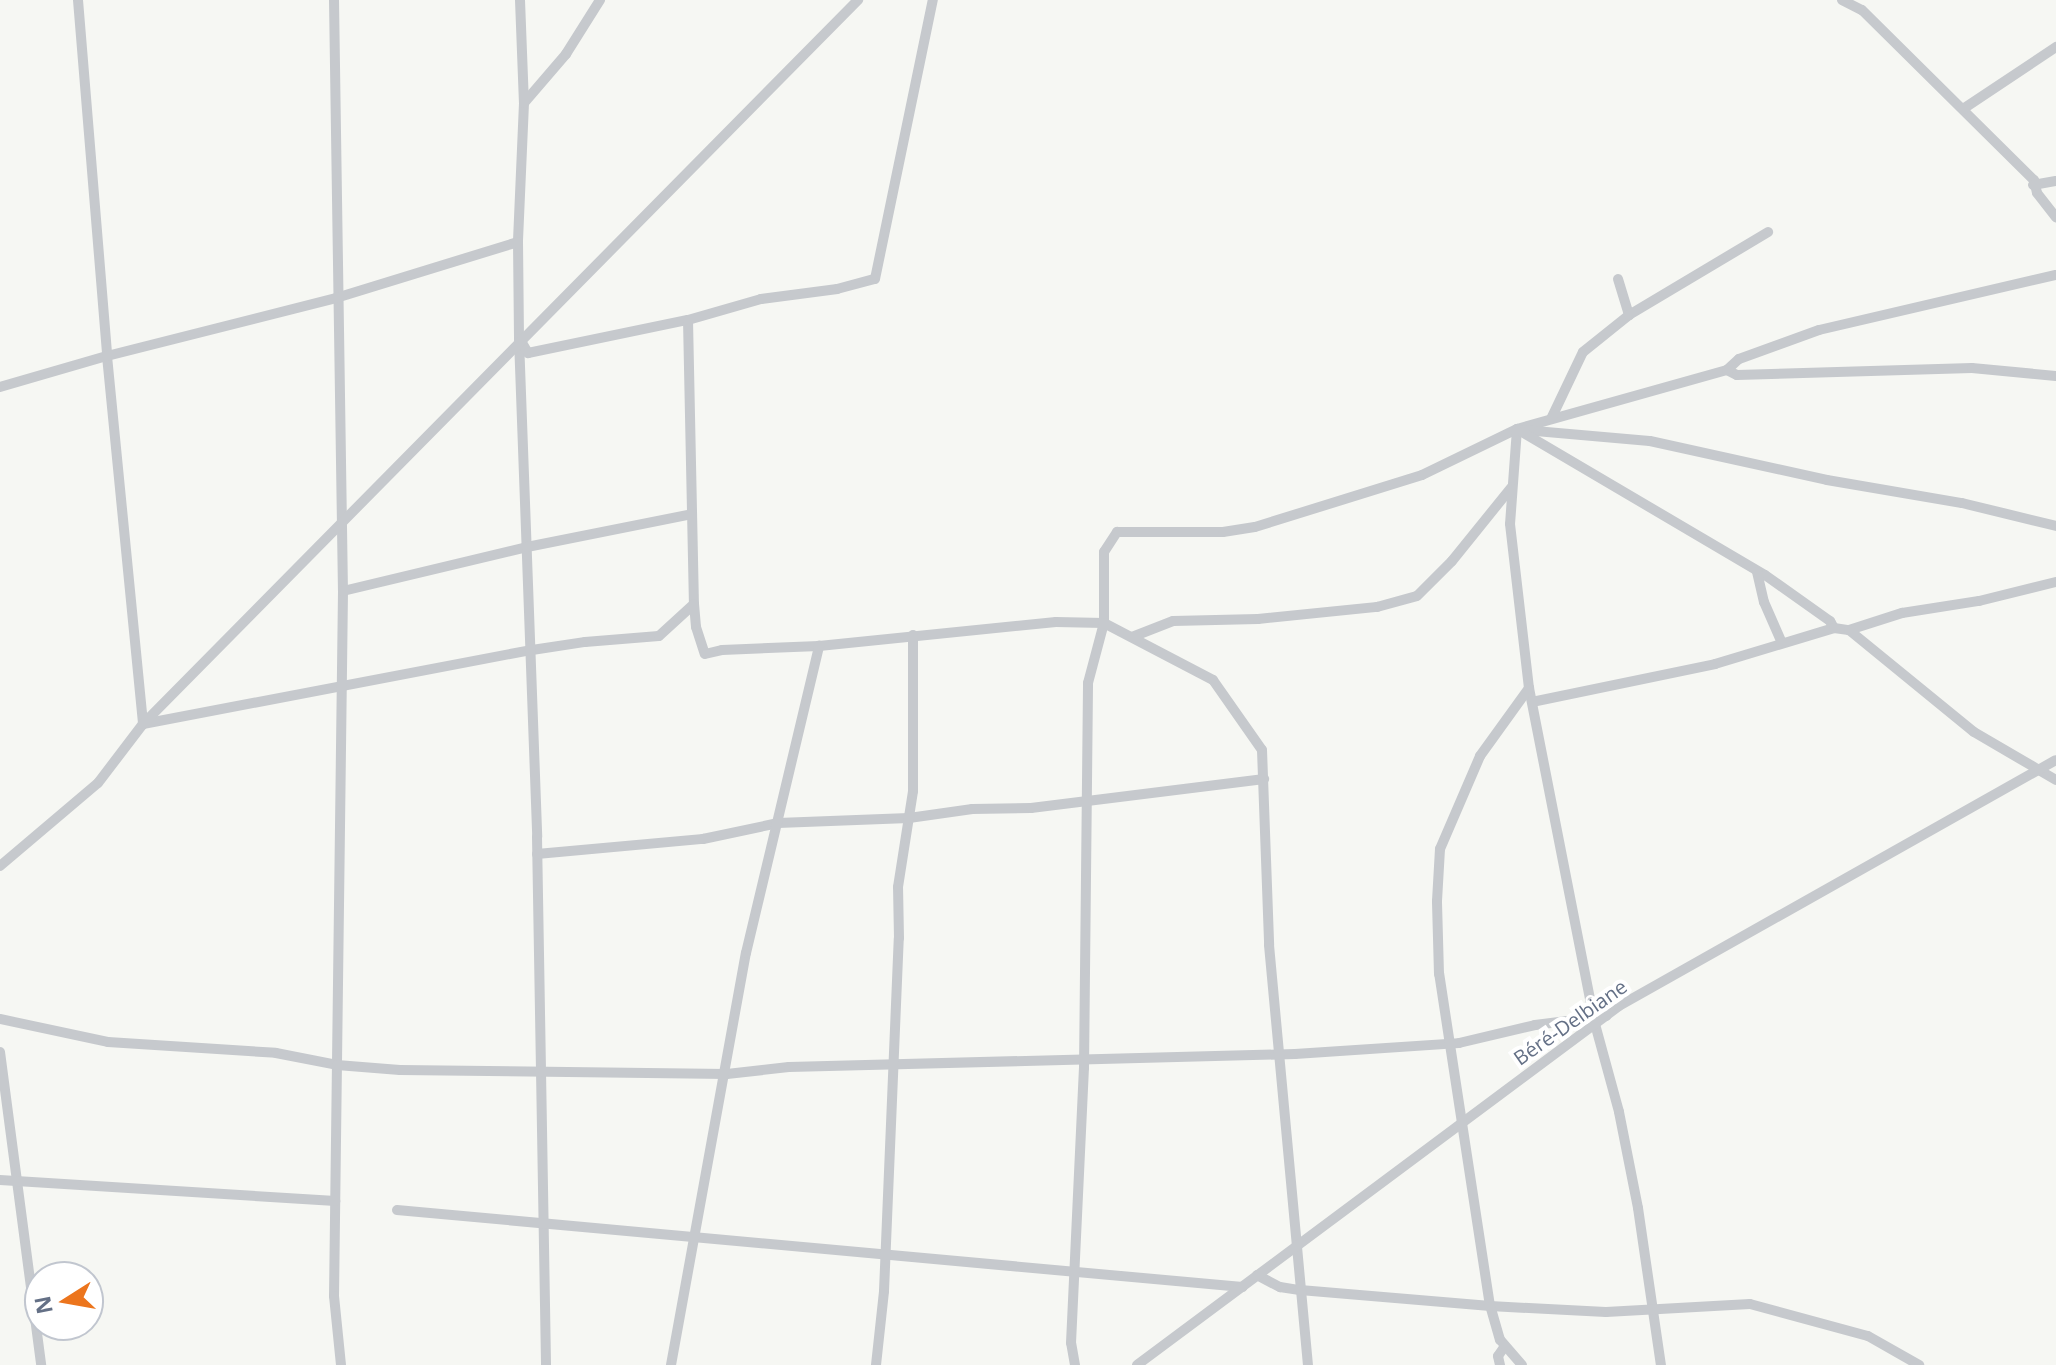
<!DOCTYPE html>
<meta charset="utf-8">
<style>
body{margin:0}
#map{position:relative;width:2056px;height:1365px;overflow:hidden;background:#f6f7f3;font-family:"Open Sans",sans-serif}
div>[style]{position:absolute}
[style*='--x']{left:calc(var(--x)*1px);top:calc(var(--y)*1px);width:calc(var(--w)*1px);rotate:calc(var(--a)*1deg)}
.minor>*{height:10px;margin:-5px;padding:0 5px;transform-origin:5px;border-radius:5px;background:#c6c9cd}
span{translate:-50% -50%;white-space:nowrap;text-align:center;line-height:1.15;-webkit-text-stroke:8px #fff;paint-order:stroke}
.street-label{font-size:20px;color:#647086}
.north{position:absolute;left:24px;top:1261px;width:80px;height:80px;box-sizing:border-box;background:#fff;border:2px solid #c1c6cf;border-radius:50%;rotate:259deg;font-size:22px;font-weight:700;line-height:32px;text-align:center;color:#647086}
.north::after{content:'';display:block;margin:auto;width:28px;height:36px;background:#ec751d;clip-path:polygon(50% 0,100% 100%,50% 72%,0 100%)}
</style>
<div id="map">
<div class="minor">
<div style="--x:78;--y:0;--w:357;--a:85.3"></div>
<div style="--x:107;--y:356;--w:370;--a:84.4"></div>
<div style="--x:143;--y:724;--w:396;--a:-10.8"></div>
<div style="--x:532;--y:650;--w:54;--a:-8.6"></div>
<div style="--x:585;--y:642;--w:74;--a:-4.6"></div>
<div style="--x:659;--y:636;--w:47;--a:-42.4"></div>
<div style="--x:334;--y:0;--w:591;--a:89.13"></div>
<div style="--x:343;--y:591;--w:705;--a:90.73"></div>
<div style="--x:334;--y:1296;--w:69;--a:84.2"></div>
<div style="--x:520;--y:0;--w:103;--a:87.8"></div>
<div style="--x:524;--y:103;--w:139;--a:92.5"></div>
<div style="--x:518;--y:242;--w:97;--a:89.4"></div>
<div style="--x:519;--y:339;--w:498;--a:87.9"></div>
<div style="--x:537;--y:837;--w:528;--a:89.02"></div>
<div style="--x:1842;--y:0;--w:22;--a:27"></div>
<div style="--x:1862;--y:10;--w:242;--a:44.7"></div>
<div style="--x:2034;--y:180;--w:13;--a:77"></div>
<div style="--x:2037;--y:193;--w:31;--a:52"></div>
<div style="--x:524;--y:103;--w:65;--a:-49.4"></div>
<div style="--x:566;--y:54;--w:64;--a:-57.8"></div>
<div style="--x:1963;--y:109;--w:112;--a:-33.7"></div>
<div style="--x:2033;--y:185;--w:23;--a:-10"></div>
<div style="--x:1618;--y:279;--w:38;--a:73"></div>
<div style="--x:688;--y:320;--w:284;--a:88.8"></div>
<div style="--x:694;--y:604;--w:23;--a:85"></div>
<div style="--x:696;--y:627;--w:28;--a:72"></div>
<div style="--x:705;--y:654;--w:17;--a:-13"></div>
<div style="--x:722;--y:650;--w:97;--a:-2.4"></div>
<div style="--x:819;--y:646;--w:238;--a:-5.8"></div>
<div style="--x:1056;--y:622;--w:48;--a:1.2"></div>
<div style="--x:1104;--y:623;--w:71;--a:-90"></div>
<div style="--x:1104;--y:552;--w:24;--a:-57"></div>
<div style="--x:1117;--y:532;--w:106;--a:0"></div>
<div style="--x:1223;--y:532;--w:32;--a:-9"></div>
<div style="--x:1255;--y:527;--w:175;--a:-17.3"></div>
<div style="--x:1422;--y:475;--w:106;--a:-25.8"></div>
<div style="--x:1517;--y:429;--w:218;--a:-15.7"></div>
<div style="--x:1727;--y:370;--w:16;--a:-43"></div>
<div style="--x:1739;--y:359;--w:85;--a:-19.9"></div>
<div style="--x:1819;--y:330;--w:243;--a:-13.1"></div>
<div style="--x:521;--y:341;--w:14;--a:60"></div>
<div style="--x:528;--y:353;--w:163;--a:-11.7"></div>
<div style="--x:688;--y:320;--w:76;--a:-16"></div>
<div style="--x:761;--y:299;--w:77;--a:-7.5"></div>
<div style="--x:837;--y:289;--w:39;--a:-15"></div>
<div style="--x:875;--y:279;--w:285;--a:-78.3"></div>
<div style="--x:1727;--y:370;--w:11;--a:27"></div>
<div style="--x:1737;--y:375;--w:235;--a:-1.7"></div>
<div style="--x:1972;--y:368;--w:84;--a:5.4"></div>
<div style="--x:0;--y:387;--w:111;--a:-16.2"></div>
<div style="--x:107;--y:356;--w:236;--a:-14.2"></div>
<div style="--x:336;--y:298;--w:190;--a:-17.1"></div>
<div style="--x:1551;--y:419;--w:74;--a:-64.5"></div>
<div style="--x:1583;--y:352;--w:59;--a:-38.8"></div>
<div style="--x:1629;--y:315;--w:162;--a:-30.8"></div>
<div style="--x:1517;--y:429;--w:95;--a:94.2"></div>
<div style="--x:1510;--y:524;--w:165;--a:83.4"></div>
<div style="--x:1529;--y:688;--w:336;--a:78.9"></div>
<div style="--x:1523;--y:430;--w:127;--a:5"></div>
<div style="--x:1650;--y:441;--w:181;--a:12.4"></div>
<div style="--x:1827;--y:480;--w:137;--a:9.7"></div>
<div style="--x:1962;--y:503;--w:97;--a:13.7"></div>
<div style="--x:1522;--y:432;--w:282;--a:30.5"></div>
<div style="--x:1765;--y:575;--w:80;--a:35.3"></div>
<div style="--x:1830;--y:621;--w:8;--a:60"></div>
<div style="--x:1757;--y:572;--w:31;--a:77"></div>
<div style="--x:1764;--y:602;--w:45;--a:66.3"></div>
<div style="--x:343;--y:591;--w:189;--a:-13.4"></div>
<div style="--x:527;--y:547;--w:168;--a:-11.3"></div>
<div style="--x:1849;--y:630;--w:56;--a:-17.8"></div>
<div style="--x:1902;--y:613;--w:78;--a:-8.9"></div>
<div style="--x:1979;--y:601;--w:79;--a:-13.9"></div>
<div style="--x:1132;--y:637;--w:44;--a:-21.3"></div>
<div style="--x:1173;--y:621;--w:85;--a:-1.3"></div>
<div style="--x:1258;--y:619;--w:120;--a:-5.8"></div>
<div style="--x:1377;--y:607;--w:41;--a:-15.4"></div>
<div style="--x:1417;--y:596;--w:49;--a:-45"></div>
<div style="--x:1452;--y:561;--w:94;--a:-51.1"></div>
<div style="--x:1532;--y:702;--w:187;--a:-11.7"></div>
<div style="--x:1715;--y:664;--w:124;--a:-16.8"></div>
<div style="--x:1834;--y:628;--w:15;--a:8"></div>
<div style="--x:1849;--y:630;--w:161;--a:39.2"></div>
<div style="--x:1974;--y:732;--w:95;--a:30.3"></div>
<div style="--x:537;--y:854;--w:167;--a:-5.2"></div>
<div style="--x:703;--y:839;--w:77;--a:-12"></div>
<div style="--x:778;--y:823;--w:131;--a:-2.2"></div>
<div style="--x:909;--y:818;--w:64;--a:-8.1"></div>
<div style="--x:972;--y:809;--w:59;--a:-1"></div>
<div style="--x:1031;--y:808;--w:235;--a:-7.1"></div>
<div style="--x:0;--y:866;--w:128;--a:-40.3"></div>
<div style="--x:98;--y:783;--w:74;--a:-52.7"></div>
<div style="--x:143;--y:724;--w:1018;--a:-45.36"></div>
<div style="--x:0;--y:1019;--w:110;--a:12"></div>
<div style="--x:108;--y:1042;--w:168;--a:3.7"></div>
<div style="--x:276;--y:1053;--w:62;--a:11.1"></div>
<div style="--x:337;--y:1065;--w:63;--a:4.5"></div>
<div style="--x:400;--y:1070;--w:327;--a:0.7"></div>
<div style="--x:727;--y:1074;--w:62;--a:-6.4"></div>
<div style="--x:789;--y:1067;--w:506;--a:-1.47"></div>
<div style="--x:1295;--y:1054;--w:164;--a:-3.8"></div>
<div style="--x:1459;--y:1043;--w:78;--a:-13.3"></div>
<div style="--x:1535;--y:1025;--w:72;--a:-7.2"></div>
<div style="--x:1595;--y:1024;--w:91;--a:74.7"></div>
<div style="--x:1619;--y:1112;--w:98;--a:78.8"></div>
<div style="--x:1638;--y:1208;--w:159;--a:81.7"></div>
<div style="--x:0;--y:1052;--w:316;--a:82.5"></div>
<div style="--x:0;--y:1180;--w:336;--a:3.6"></div>
<div style="--x:397;--y:1210;--w:849;--a:5.21"></div>
<div style="--x:1257;--y:1275;--w:26;--a:28"></div>
<div style="--x:1280;--y:1287;--w:20;--a:9"></div>
<div style="--x:1300;--y:1290;--w:191;--a:4.8"></div>
<div style="--x:1490;--y:1306;--w:116;--a:3"></div>
<div style="--x:1606;--y:1312;--w:144;--a:-3.2"></div>
<div style="--x:1750;--y:1304;--w:122;--a:15.2"></div>
<div style="--x:1868;--y:1336;--w:59;--a:29.6"></div>
<div style="--x:671;--y:1365;--w:419;--a:-79.7"></div>
<div style="--x:746;--y:953;--w:316;--a:-76.6"></div>
<div style="--x:876;--y:1365;--w:74;--a:-83.8"></div>
<div style="--x:884;--y:1291;--w:353;--a:-87.6"></div>
<div style="--x:899;--y:938;--w:51;--a:-91.1"></div>
<div style="--x:898;--y:887;--w:97;--a:-81.1"></div>
<div style="--x:913;--y:791;--w:156;--a:-90"></div>
<div style="--x:1075;--y:1365;--w:22;--a:-100"></div>
<div style="--x:1071;--y:1343;--w:275;--a:-87.3"></div>
<div style="--x:1084;--y:1068;--w:385;--a:-89.4"></div>
<div style="--x:1088;--y:683;--w:62;--a:-75.1"></div>
<div style="--x:1104;--y:623;--w:123;--a:27.6"></div>
<div style="--x:1213;--y:680;--w:85;--a:55"></div>
<div style="--x:1262;--y:750;--w:195;--a:87.9"></div>
<div style="--x:1269;--y:945;--w:422;--a:84.7"></div>
<div style="--x:1137;--y:1365;--w:601;--a:-36.68"></div>
<div style="--x:1619;--y:1006;--w:501;--a:-29.38"></div>
<div style="--x:1500;--y:1365;--w:9;--a:-103"></div>
<div style="--x:1498;--y:1356;--w:12;--a:-55"></div>
<div style="--x:1522;--y:1365;--w:33;--a:-131"></div>
<div style="--x:1500;--y:1340;--w:35;--a:-106"></div>
<div style="--x:1490;--y:1306;--w:336;--a:-98.7"></div>
<div style="--x:1439;--y:974;--w:73;--a:-91.6"></div>
<div style="--x:1437;--y:901;--w:52;--a:-86.7"></div>
<div style="--x:1440;--y:849;--w:101;--a:-66.7"></div>
<div style="--x:1480;--y:756;--w:84;--a:-54.2"></div>
</div>
<div class="street-label">
<span style="left:1570px;top:1022px;rotate:-35deg">Béré-Delbiane</span>
</div>
<div class="north">N</div>
</div>
